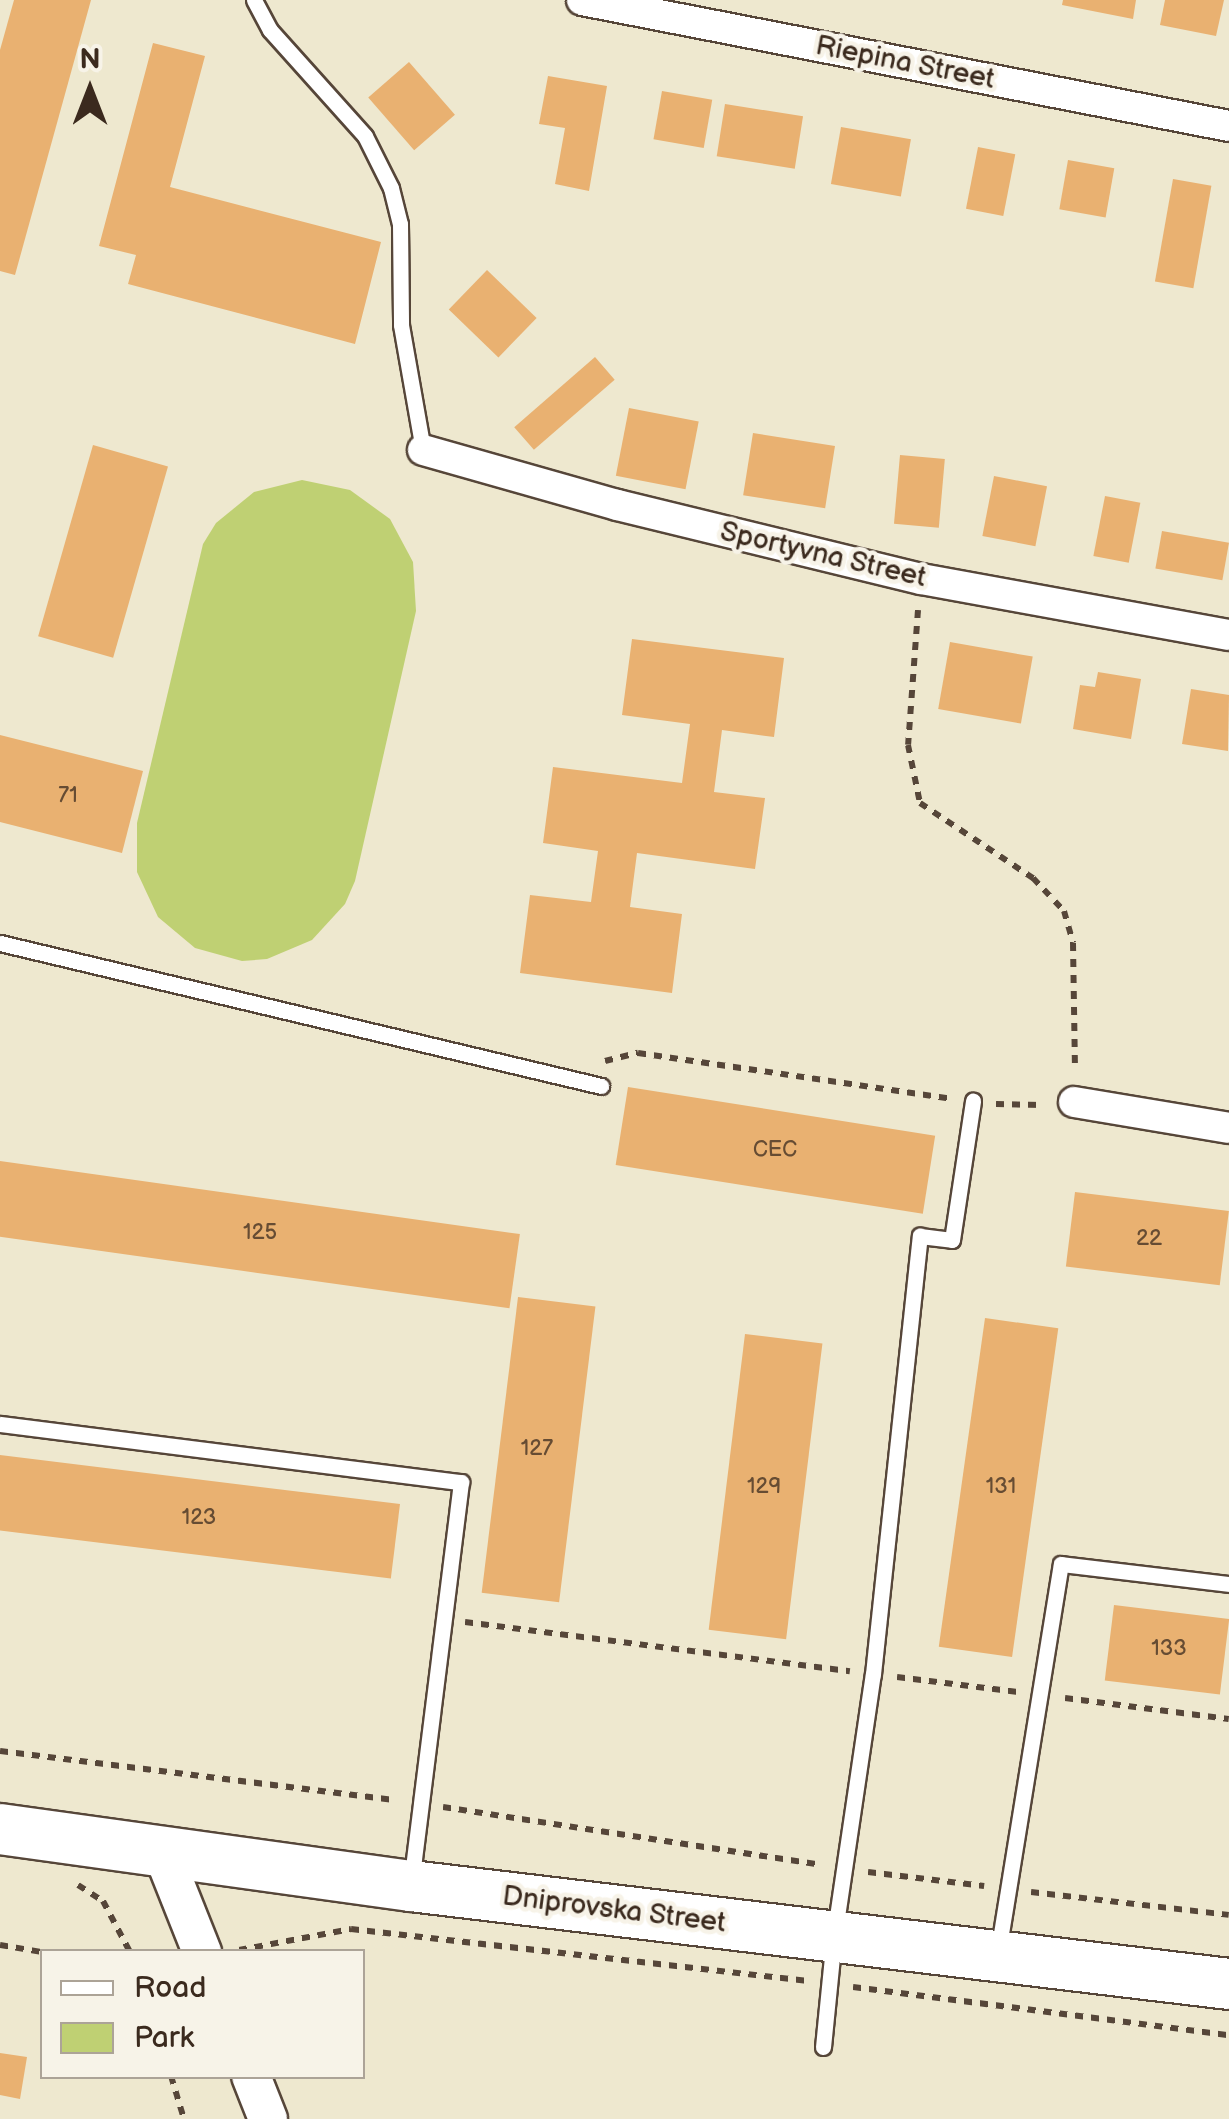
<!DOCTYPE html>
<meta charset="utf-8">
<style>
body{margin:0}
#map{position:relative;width:1229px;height:2119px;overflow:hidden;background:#eee8cf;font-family:"Balsamiq Sans",sans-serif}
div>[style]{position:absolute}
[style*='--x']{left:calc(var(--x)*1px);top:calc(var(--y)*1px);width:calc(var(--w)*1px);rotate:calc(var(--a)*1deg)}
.green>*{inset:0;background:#bfd073}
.building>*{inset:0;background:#e9b171;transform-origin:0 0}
.path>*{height:6px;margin-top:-3px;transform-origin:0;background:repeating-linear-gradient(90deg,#564639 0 8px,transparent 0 16px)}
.roads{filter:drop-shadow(2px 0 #564639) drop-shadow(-2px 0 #564639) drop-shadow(0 2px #564639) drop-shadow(0 -2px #564639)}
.service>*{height:15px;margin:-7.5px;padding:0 7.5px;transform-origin:7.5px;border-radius:7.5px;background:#fff}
.minor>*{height:30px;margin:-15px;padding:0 15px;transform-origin:15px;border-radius:15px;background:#fff}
.tertiary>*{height:38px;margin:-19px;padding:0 19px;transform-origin:19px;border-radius:19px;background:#fff}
.trunk>*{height:50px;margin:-25px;padding:0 25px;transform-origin:25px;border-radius:25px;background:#fff}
span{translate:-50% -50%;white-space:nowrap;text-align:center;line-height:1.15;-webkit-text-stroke:9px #f7f3e8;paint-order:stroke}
.number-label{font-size:22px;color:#664c33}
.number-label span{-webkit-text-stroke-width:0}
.street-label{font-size:28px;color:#3b2a1e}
.legend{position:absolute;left:40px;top:1949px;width:325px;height:130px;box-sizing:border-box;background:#f7f3e8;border:2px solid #aca397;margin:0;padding:12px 18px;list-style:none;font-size:30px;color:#3b2a1e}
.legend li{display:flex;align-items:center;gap:20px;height:50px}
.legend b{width:50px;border:2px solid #aca397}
.north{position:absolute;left:40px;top:40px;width:100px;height:100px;-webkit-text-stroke:8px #f7f3e8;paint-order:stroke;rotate:0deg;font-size:28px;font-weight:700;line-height:40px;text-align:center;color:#3b2a1e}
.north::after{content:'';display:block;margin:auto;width:35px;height:45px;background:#3b2a1e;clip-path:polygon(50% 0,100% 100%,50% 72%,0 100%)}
</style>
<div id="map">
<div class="green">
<div style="clip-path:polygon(302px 480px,350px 490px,390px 519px,413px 562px,416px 611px,355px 881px,345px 904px,312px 940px,267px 959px,242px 961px,195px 948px,158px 917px,137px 872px,137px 823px,203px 544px,216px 523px,254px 492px)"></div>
</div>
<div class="building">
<div style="clip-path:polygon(14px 0,91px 0,15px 275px,0 271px,0 50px)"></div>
<div style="clip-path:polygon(1063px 0,1136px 0,1133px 19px,1062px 5px)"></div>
<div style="clip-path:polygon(1165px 0,1224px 0,1216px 36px,1160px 25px)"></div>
<div style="clip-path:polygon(153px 43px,205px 56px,170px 187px,381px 242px,355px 344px,128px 284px,136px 255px,99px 246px)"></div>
<div style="left:409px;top:62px;width:70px;height:54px;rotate:49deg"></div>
<div style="clip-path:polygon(548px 76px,607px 86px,589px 191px,555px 184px,565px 128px,539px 124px)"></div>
<div style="left:662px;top:91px;width:51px;height:49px;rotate:10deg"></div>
<div style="left:725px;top:104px;width:79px;height:53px;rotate:9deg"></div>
<div style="left:841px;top:127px;width:71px;height:58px;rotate:10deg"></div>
<div style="left:978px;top:147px;width:38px;height:63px;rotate:11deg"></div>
<div style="left:1068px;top:160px;width:47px;height:50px;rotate:10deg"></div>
<div style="left:1173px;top:179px;width:39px;height:104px;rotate:10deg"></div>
<div style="left:487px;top:270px;width:69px;height:55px;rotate:44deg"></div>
<div style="left:595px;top:357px;width:30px;height:107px;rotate:49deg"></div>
<div style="left:629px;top:408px;width:71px;height:69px;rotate:11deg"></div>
<div style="left:753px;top:433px;width:83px;height:63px;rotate:9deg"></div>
<div style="left:93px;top:445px;width:78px;height:199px;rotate:16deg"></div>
<div style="left:900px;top:455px;width:45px;height:69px;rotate:5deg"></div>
<div style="left:994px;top:476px;width:54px;height:61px;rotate:11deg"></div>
<div style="left:1105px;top:496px;width:36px;height:61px;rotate:11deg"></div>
<div style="left:1162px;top:531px;width:68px;height:38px;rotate:10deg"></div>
<div style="clip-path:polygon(632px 639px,784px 658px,774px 737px,722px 730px,714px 792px,765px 798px,755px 869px,637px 853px,630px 907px,682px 914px,672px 993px,520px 973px,530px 895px,591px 902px,598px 851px,543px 843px,553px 767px,682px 783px,690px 724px,622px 715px)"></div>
<div style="left:950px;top:642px;width:84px;height:68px;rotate:10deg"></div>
<div style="clip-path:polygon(1098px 672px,1141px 679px,1131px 739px,1073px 729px,1080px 685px,1095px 687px)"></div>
<div style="clip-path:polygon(1191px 689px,1229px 695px,1228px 751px,1182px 744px)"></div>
<div style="clip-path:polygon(0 735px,143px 771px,122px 853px,0 822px)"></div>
<div style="left:628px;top:1087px;width:311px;height:79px;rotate:9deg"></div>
<div style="left:0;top:1161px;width:525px;height:75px;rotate:8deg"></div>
<div style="left:1075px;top:1192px;width:155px;height:75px;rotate:7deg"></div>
<div style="left:518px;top:1297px;width:78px;height:298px;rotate:7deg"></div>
<div style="left:985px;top:1318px;width:74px;height:332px;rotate:8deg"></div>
<div style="left:745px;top:1334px;width:78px;height:298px;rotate:7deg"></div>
<div style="left:0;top:1455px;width:403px;height:75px;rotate:7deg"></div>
<div style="left:1114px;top:1605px;width:116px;height:76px;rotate:7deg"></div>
<div style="clip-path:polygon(0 2053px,27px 2057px,20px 2099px,0 2095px)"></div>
</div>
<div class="path">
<div style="--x:918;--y:610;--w:135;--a:94.2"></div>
<div style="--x:908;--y:745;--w:59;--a:78.3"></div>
<div style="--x:920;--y:803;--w:136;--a:33.6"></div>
<div style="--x:1033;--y:878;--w:45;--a:46.8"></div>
<div style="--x:1064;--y:911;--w:33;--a:74"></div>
<div style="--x:1073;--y:943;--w:128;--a:89.1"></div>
<div style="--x:605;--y:1061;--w:34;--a:-14"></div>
<div style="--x:638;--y:1053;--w:313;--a:8.3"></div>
<div style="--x:996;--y:1104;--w:47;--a:1.2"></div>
<div style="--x:465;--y:1622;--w:388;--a:7.3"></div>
<div style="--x:897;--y:1677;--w:122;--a:7.1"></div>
<div style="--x:1065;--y:1698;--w:165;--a:7.3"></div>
<div style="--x:0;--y:1751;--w:399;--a:7.1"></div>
<div style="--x:443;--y:1807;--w:382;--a:8.7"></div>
<div style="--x:868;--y:1872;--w:117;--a:6.9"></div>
<div style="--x:78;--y:1885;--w:30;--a:33"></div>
<div style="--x:103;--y:1901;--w:58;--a:62.1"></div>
<div style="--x:1031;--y:1892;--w:199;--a:6.6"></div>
<div style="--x:0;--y:1945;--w:43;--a:9.5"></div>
<div style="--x:239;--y:1950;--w:114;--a:-10.6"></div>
<div style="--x:351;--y:1929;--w:458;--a:6.5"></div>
<div style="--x:853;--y:1987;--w:379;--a:7.3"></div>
<div style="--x:171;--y:2076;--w:45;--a:73.2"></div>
</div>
<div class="roads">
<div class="service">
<div style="--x:254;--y:0;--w:34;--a:62"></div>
<div style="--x:270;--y:30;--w:142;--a:48.1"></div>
<div style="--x:365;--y:136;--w:58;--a:63.4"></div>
<div style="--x:391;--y:188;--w:37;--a:76"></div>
<div style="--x:400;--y:224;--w:101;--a:89.4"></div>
<div style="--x:401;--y:325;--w:127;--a:80"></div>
<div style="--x:0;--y:943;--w:618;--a:13.38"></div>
<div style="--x:0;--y:1424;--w:465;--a:7.2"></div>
<div style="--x:461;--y:1482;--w:402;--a:97.1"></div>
<div style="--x:998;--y:1952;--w:393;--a:-80.8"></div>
<div style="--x:1061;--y:1564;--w:169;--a:6.8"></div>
<div style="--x:823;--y:2047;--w:111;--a:-84.3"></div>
<div style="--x:834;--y:1937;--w:266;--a:-81.6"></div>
<div style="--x:873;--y:1674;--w:441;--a:-83.9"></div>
<div style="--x:920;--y:1236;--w:32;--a:7"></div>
<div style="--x:952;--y:1240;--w:141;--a:-81.4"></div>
</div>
<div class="minor">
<div style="--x:582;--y:0;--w:659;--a:11.02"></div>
<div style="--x:423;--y:450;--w:202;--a:15.8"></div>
<div style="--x:617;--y:505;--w:313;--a:13.7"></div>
<div style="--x:921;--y:579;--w:313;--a:10.3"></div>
<div style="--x:1074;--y:1102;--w:157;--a:9.5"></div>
</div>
<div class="tertiary">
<div style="--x:161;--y:1849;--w:111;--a:68.3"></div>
<div style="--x:251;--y:2076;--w:46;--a:68.4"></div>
</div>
<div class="trunk">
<div style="--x:0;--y:1829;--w:415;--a:7.9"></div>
<div style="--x:411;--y:1886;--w:824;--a:6.83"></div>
</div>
</div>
<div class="number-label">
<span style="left:68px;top:796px">71</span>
<span style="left:775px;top:1150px">СЕС</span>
<span style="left:260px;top:1233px">125</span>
<span style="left:1149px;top:1239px">22</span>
<span style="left:537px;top:1449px">127</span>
<span style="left:764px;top:1487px">129</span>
<span style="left:1001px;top:1487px">131</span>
<span style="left:199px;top:1518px">123</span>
<span style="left:1169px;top:1649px">133</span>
</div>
<div class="street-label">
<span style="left:905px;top:63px;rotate:11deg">Riepina Street</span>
<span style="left:823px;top:555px;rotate:13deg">Sportyvna Street</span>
<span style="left:614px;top:1910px;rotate:7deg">Dniprovska Street</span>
</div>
<ul class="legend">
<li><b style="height:12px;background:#fff"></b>Road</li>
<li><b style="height:28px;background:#bfd073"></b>Park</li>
</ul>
<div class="north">N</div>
</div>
